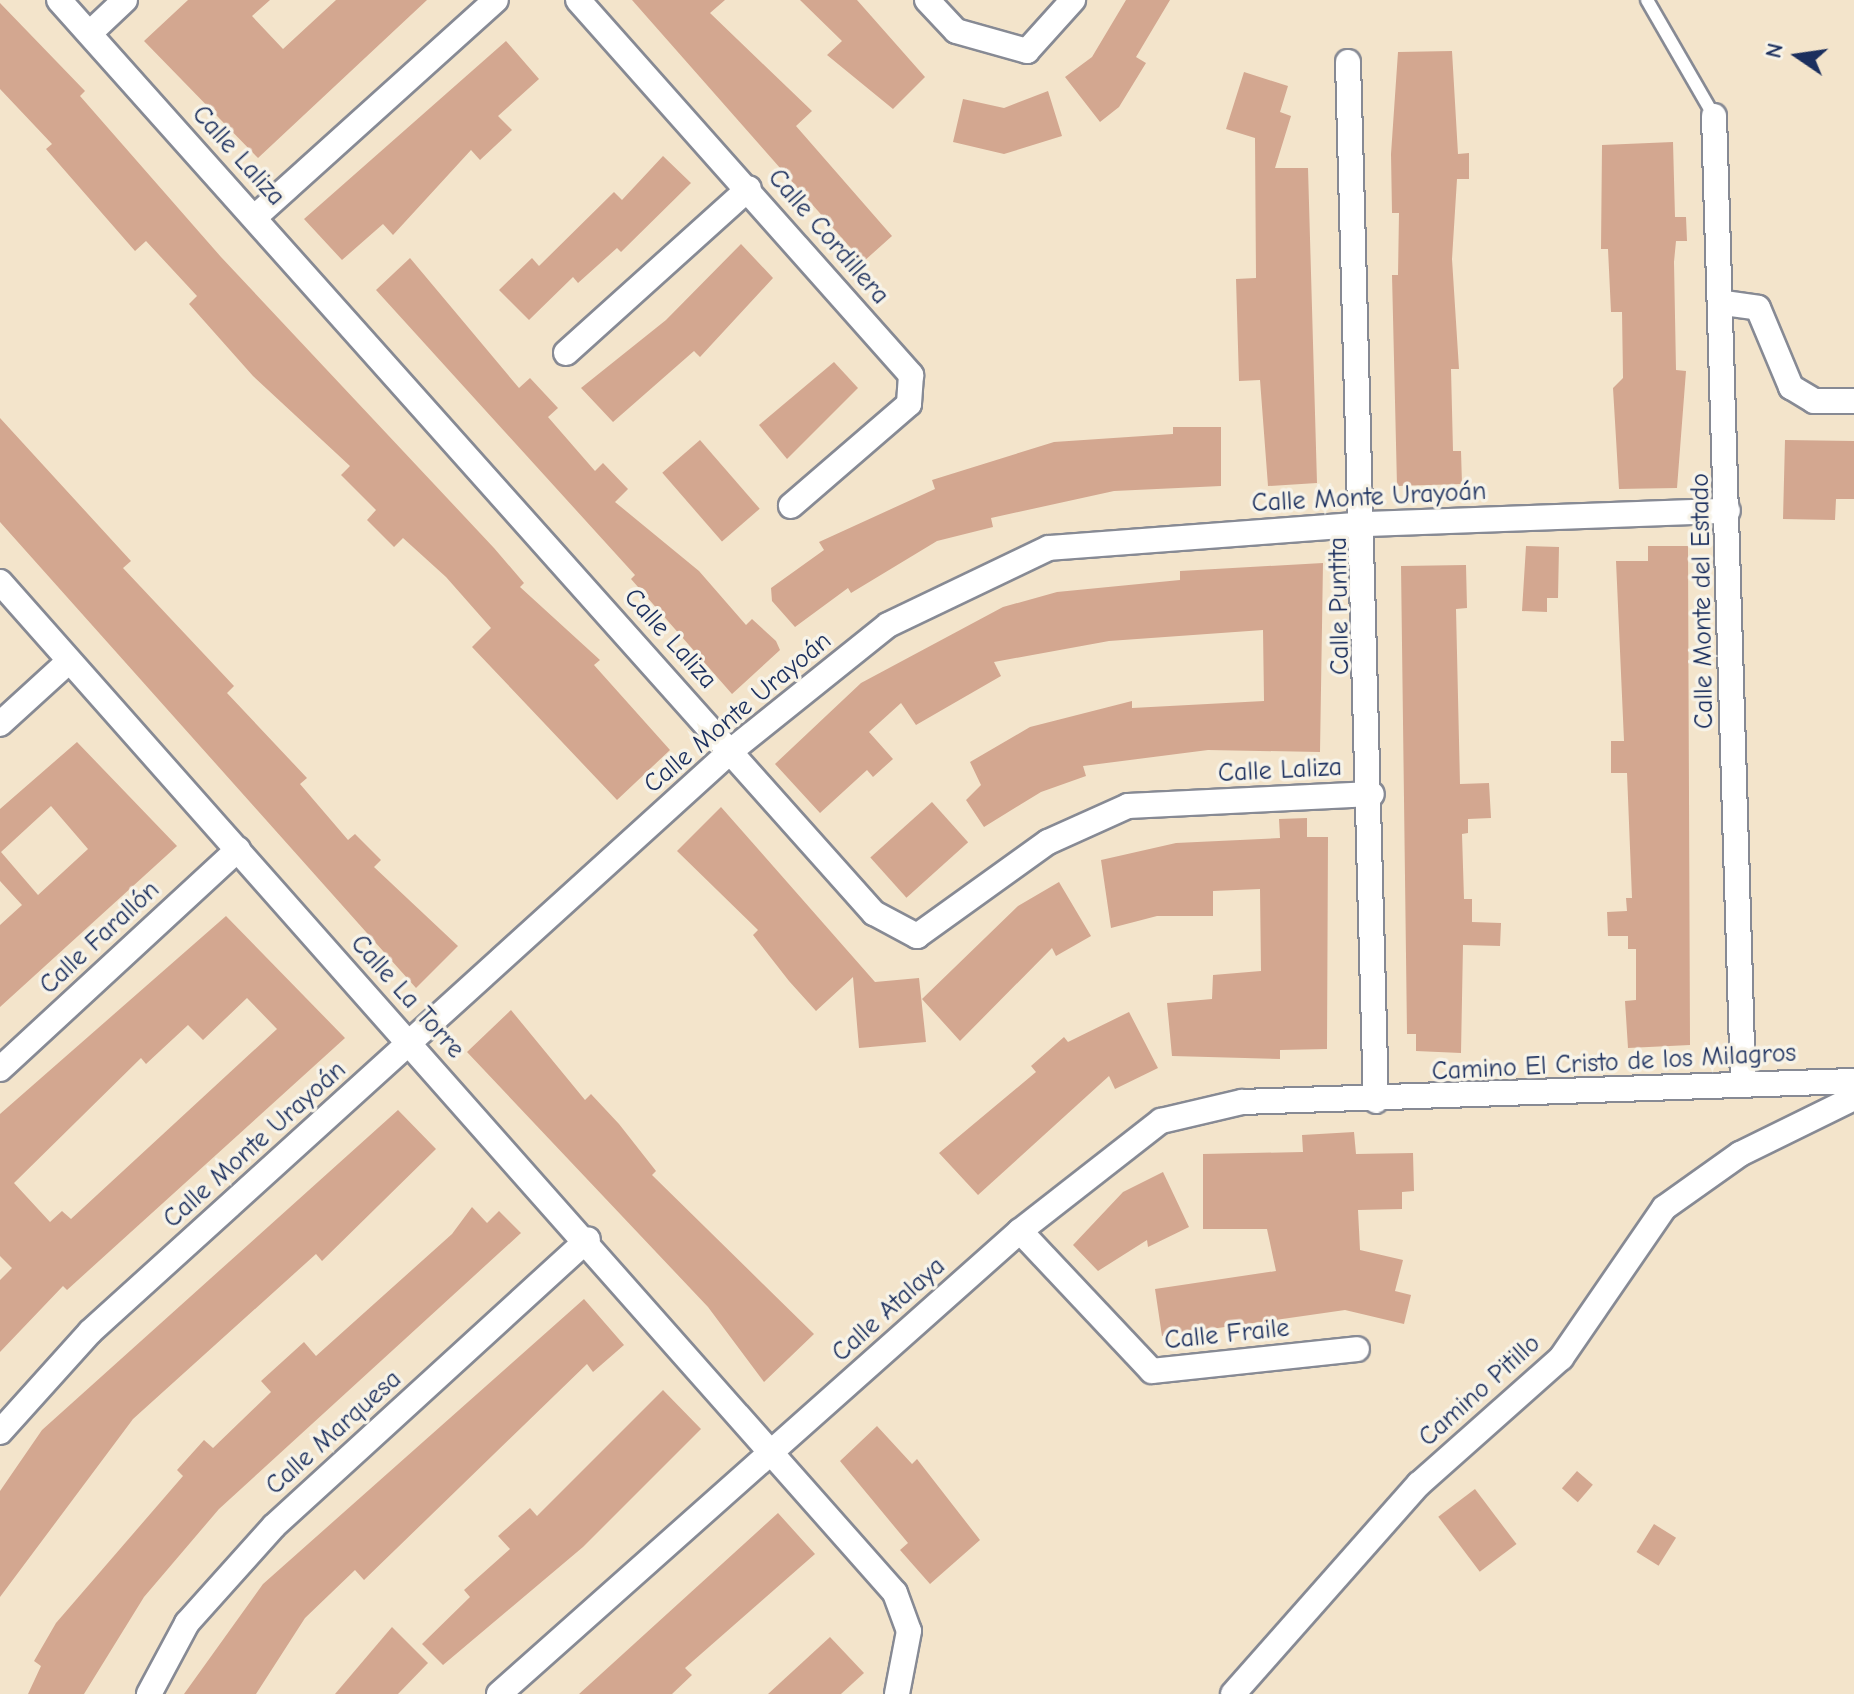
<!DOCTYPE html>
<meta charset="utf-8">
<style>
body{margin:0}
#map{position:relative;width:1854px;height:1694px;overflow:hidden;background:#f3e4cb;font-family:"Comic Neue",sans-serif}
div>[style]{position:absolute}
[style*='--x']{left:calc(var(--x)*1px);top:calc(var(--y)*1px);width:calc(var(--w)*1px);rotate:calc(var(--a)*1deg)}
.building>*{inset:0;background:#d3a790;transform-origin:0 0}
.roads{filter:drop-shadow(2px 0 #878a94) drop-shadow(-2px 0 #878a94) drop-shadow(0 2px #878a94) drop-shadow(0 -2px #878a94)}
.service>*{height:12px;margin:-6px;padding:0 6px;transform-origin:6px;border-radius:6px;background:#fff}
.minor>*{height:24px;margin:-12px;padding:0 12px;transform-origin:12px;border-radius:12px;background:#fff}
span{translate:-50% -50%;white-space:nowrap;text-align:center;line-height:1.15;-webkit-text-stroke:7px #f7f3e8;paint-order:stroke}
.street-label{font-size:26px;color:#1b2f5e}
.north{position:absolute;left:1758px;top:16px;width:80px;height:80px;-webkit-text-stroke:6px #f7f3e8;paint-order:stroke;rotate:283deg;font-size:22px;font-weight:700;line-height:32px;text-align:center;color:#1b2f5e}
.north::after{content:'';display:block;margin:auto;width:28px;height:36px;background:#1b2f5e;clip-path:polygon(50% 0,100% 100%,50% 72%,0 100%)}
</style>
<div id="map">
<div class="building">
<div style="clip-path:polygon(188px 0,270px 0,252px 16px,283px 49px,336px 0,427px 0,258px 158px,144px 41px)"></div>
<div style="clip-path:polygon(632px 0,725px 0,710px 13px,812px 111px,796px 126px,892px 236px,863px 262px)"></div>
<div style="clip-path:polygon(800px 0,857px 0,925px 77px,893px 109px,827px 55px,842px 41px)"></div>
<div style="clip-path:polygon(1126px 0,1170px 0,1136px 57px,1146px 63px,1119px 107px,1100px 122px,1065px 77px,1092px 57px)"></div>
<div style="clip-path:polygon(0 3px,85px 91px,80px 96px,221px 257px,494px 548px,524px 583px,520px 587px,600px 660px,594px 665px,670px 750px,617px 800px,472px 647px,491px 628px,446px 577px,403px 538px,394px 547px,367px 520px,376px 510px,341px 475px,350px 466px,253px 376px,189px 304px,197px 296px,146px 241px,135px 251px,46px 149px,52px 144px,0 89px)"></div>
<div style="clip-path:polygon(506px 41px,539px 79px,498px 116px,512px 130px,480px 160px,471px 150px,393px 235px,383px 224px,342px 260px,304px 219px)"></div>
<div style="clip-path:polygon(1452px 51px,1458px 154px,1469px 153px,1469px 179px,1457px 179px,1452px 259px,1459px 369px,1451px 369px,1453px 451px,1461px 451px,1462px 484px,1397px 486px,1392px 275px,1398px 275px,1399px 213px,1392px 213px,1391px 154px,1398px 52px)"></div>
<div style="clip-path:polygon(1244px 72px,1288px 86px,1280px 112px,1291px 116px,1275px 168px,1308px 168px,1317px 483px,1268px 486px,1260px 380px,1239px 381px,1236px 279px,1256px 278px,1255px 138px,1226px 129px)"></div>
<div style="clip-path:polygon(1048px 91px,1062px 136px,1004px 154px,953px 142px,963px 99px,1004px 108px)"></div>
<div style="clip-path:polygon(1673px 142px,1675px 217px,1686px 217px,1687px 241px,1676px 241px,1674px 262px,1676px 370px,1686px 371px,1677px 488px,1619px 489px,1613px 388px,1623px 378px,1622px 312px,1611px 312px,1608px 249px,1601px 249px,1602px 145px)"></div>
<div style="clip-path:polygon(663px 156px,691px 183px,621px 252px,617px 248px,578px 283px,573px 277px,529px 320px,499px 290px,532px 258px,539px 266px,614px 192px,622px 200px)"></div>
<div style="clip-path:polygon(741px 244px,773px 278px,700px 357px,694px 351px,613px 422px,581px 388px,666px 320px)"></div>
<div style="clip-path:polygon(410px 258px,519px 388px,530px 378px,558px 408px,548px 417px,595px 471px,603px 463px,628px 489px,615px 502px,699px 571px,746px 625px,752px 619px,776px 641px,780px 650px,732px 694px,631px 579px,635px 575px,376px 290px)"></div>
<div style="clip-path:polygon(834px 362px,858px 388px,787px 459px,759px 425px)"></div>
<div style="clip-path:polygon(0 418px,131px 561px,123px 568px,234px 686px,227px 693px,307px 778px,300px 784px,348px 840px,355px 834px,381px 860px,374px 867px,458px 946px,416px 988px,0 522px)"></div>
<div style="clip-path:polygon(1173px 427px,1221px 427px,1221px 486px,1114px 491px,991px 518px,993px 527px,937px 541px,851px 593px,848px 588px,795px 627px,772px 601px,771px 588px,824px 550px,819px 542px,935px 489px,932px 480px,1054px 442px,1173px 434px)"></div>
<div style="left:700px;top:440px;width:91px;height:50px;rotate:49deg"></div>
<div style="clip-path:polygon(1785px 440px,1854px 441px,1854px 499px,1836px 499px,1835px 520px,1783px 519px)"></div>
<div style="clip-path:polygon(1526px 546px,1559px 547px,1558px 598px,1547px 598px,1547px 612px,1522px 611px)"></div>
<div style="clip-path:polygon(1648px 546px,1688px 546px,1690px 1045px,1628px 1048px,1625px 1001px,1636px 1000px,1636px 949px,1628px 949px,1628px 936px,1608px 936px,1607px 912px,1627px 911px,1626px 898px,1632px 898px,1627px 773px,1611px 773px,1611px 741px,1624px 741px,1616px 561px,1648px 561px)"></div>
<div style="clip-path:polygon(1323px 563px,1320px 752px,1208px 750px,1083px 766px,1086px 776px,1041px 792px,984px 827px,966px 800px,981px 785px,970px 762px,1030px 727px,1132px 701px,1132px 708px,1264px 701px,1263px 630px,1109px 641px,994px 662px,1001px 676px,916px 725px,901px 703px,869px 732px,893px 759px,873px 777px,867px 770px,820px 813px,775px 764px,861px 683px,1003px 607px,1057px 592px,1180px 580px,1180px 571px)"></div>
<div style="clip-path:polygon(1466px 565px,1467px 608px,1456px 609px,1460px 784px,1489px 783px,1491px 818px,1468px 819px,1468px 833px,1462px 834px,1464px 899px,1472px 899px,1472px 922px,1501px 923px,1500px 946px,1463px 945px,1461px 1053px,1416px 1051px,1416px 1034px,1407px 1034px,1401px 566px)"></div>
<div style="clip-path:polygon(evenodd,77px 742px,177px 846px,0 1007px,0 925px,22px 905px,0 881px,0 809px,77px 742px,51px 806px,88px 849px,38px 895px,1px 852px,51px 806px)"></div>
<div style="left:932px;top:802px;width:54px;height:83px;rotate:48deg"></div>
<div style="clip-path:polygon(721px 807px,875px 982px,919px 978px,926px 1042px,859px 1048px,853px 977px,816px 1011px,789px 981px,753px 935px,758px 930px,677px 851px)"></div>
<div style="clip-path:polygon(1307px 818px,1307px 837px,1328px 837px,1327px 1049px,1280px 1050px,1280px 1059px,1172px 1056px,1167px 1003px,1212px 999px,1213px 975px,1261px 971px,1260px 889px,1213px 891px,1213px 916px,1157px 916px,1111px 928px,1101px 860px,1176px 843px,1280px 838px,1279px 819px)"></div>
<div style="clip-path:polygon(1059px 882px,1091px 936px,1056px 956px,1052px 948px,960px 1041px,922px 999px,1018px 906px)"></div>
<div style="clip-path:polygon(evenodd,226px 916px,345px 1038px,67px 1290px,63px 1286px,0 1352px,0 1280px,12px 1268px,0 1256px,0 1114px,226px 916px,247px 998px,277px 1029px,71px 1219px,62px 1211px,50px 1222px,14px 1183px,141px 1058px,146px 1064px,188px 1025px,203px 1040px,247px 998px)"></div>
<div style="clip-path:polygon(511px 1010px,585px 1100px,591px 1094px,619px 1124px,656px 1171px,652px 1175px,814px 1334px,764px 1382px,708px 1307px,467px 1052px)"></div>
<div style="clip-path:polygon(1129px 1012px,1158px 1068px,1115px 1089px,1109px 1076px,978px 1195px,939px 1153px,1036px 1072px,1031px 1066px,1064px 1037px,1068px 1042px)"></div>
<div style="clip-path:polygon(398px 1110px,436px 1149px,322px 1261px,316px 1254px,133px 1419px,0 1597px,0 1491px,42px 1430px)"></div>
<div style="clip-path:polygon(1354px 1132px,1356px 1154px,1413px 1153px,1414px 1191px,1402px 1192px,1402px 1209px,1358px 1210px,1360px 1250px,1403px 1260px,1395px 1291px,1411px 1295px,1404px 1324px,1345px 1310px,1162px 1336px,1155px 1289px,1276px 1271px,1267px 1229px,1203px 1229px,1203px 1154px,1303px 1152px,1302px 1135px)"></div>
<div style="clip-path:polygon(1163px 1172px,1189px 1227px,1148px 1247px,1147px 1240px,1098px 1271px,1073px 1245px,1123px 1192px)"></div>
<div style="clip-path:polygon(472px 1207px,487px 1223px,499px 1211px,521px 1233px,219px 1509px,144px 1597px,84px 1694px,28px 1694px,41px 1666px,34px 1661px,56px 1623px,183px 1476px,177px 1470px,204px 1440px,213px 1448px,271px 1392px,261px 1381px,304px 1342px,316px 1356px,452px 1234px)"></div>
<div style="clip-path:polygon(584px 1299px,624px 1345px,593px 1372px,587px 1364px,364px 1580px,355px 1570px,305px 1618px,256px 1694px,184px 1694px,263px 1584px)"></div>
<div style="clip-path:polygon(663px 1390px,701px 1429px,583px 1547px,443px 1665px,422px 1644px,470px 1597px,464px 1590px,510px 1549px,498px 1536px,530px 1508px,537px 1516px)"></div>
<div style="clip-path:polygon(877px 1426px,912px 1464px,917px 1459px,980px 1540px,930px 1584px,900px 1550px,908px 1543px,840px 1461px)"></div>
<div style="left:1577px;top:1471px;width:21px;height:23px;rotate:41deg"></div>
<div style="left:1475px;top:1489px;width:69px;height:46px;rotate:53deg"></div>
<div style="clip-path:polygon(778px 1513px,815px 1554px,685px 1668px,692px 1675px,672px 1694px,579px 1694px)"></div>
<div style="left:1654px;top:1524px;width:26px;height:33px;rotate:32deg"></div>
<div style="clip-path:polygon(392px 1627px,428px 1663px,398px 1694px,335px 1694px)"></div>
<div style="clip-path:polygon(830px 1637px,864px 1673px,841px 1694px,768px 1694px)"></div>
</div>
<div class="roads">
<div class="service">
<div style="--x:1647;--y:0;--w:134;--a:60"></div>
</div>
<div class="minor">
<div style="--x:59;--y:0;--w:1224;--a:48.25"></div>
<div style="--x:874;--y:913;--w:49;--a:28.1"></div>
<div style="--x:917;--y:936;--w:161;--a:-35.7"></div>
<div style="--x:1048;--y:842;--w:88;--a:-24.2"></div>
<div style="--x:1128;--y:806;--w:244;--a:-2.8"></div>
<div style="--x:578;--y:0;--w:502;--a:48.39"></div>
<div style="--x:911;--y:375;--w:29;--a:94"></div>
<div style="--x:909;--y:404;--w:156;--a:139.2"></div>
<div style="--x:927;--y:0;--w:42;--a:46.9"></div>
<div style="--x:956;--y:31;--w:74;--a:15.7"></div>
<div style="--x:1027;--y:51;--w:69;--a:-48"></div>
<div style="--x:90;--y:33;--w:48;--a:-43.3"></div>
<div style="--x:1348;--y:62;--w:1039;--a:88.46"></div>
<div style="--x:1714;--y:116;--w:968;--a:88.28"></div>
<div style="--x:255;--y:217;--w:324;--a:-42"></div>
<div style="--x:1724;--y:303;--w:34;--a:8"></div>
<div style="--x:1758;--y:308;--w:86;--a:67.3"></div>
<div style="--x:1791;--y:387;--w:27;--a:31"></div>
<div style="--x:1814;--y:401;--w:40;--a:0"></div>
<div style="--x:566;--y:353;--w:246;--a:-42"></div>
<div style="--x:0;--y:582;--w:1350;--a:48.48"></div>
<div style="--x:895;--y:1593;--w:40;--a:69.8"></div>
<div style="--x:909;--y:1631;--w:64;--a:100.8"></div>
<div style="--x:0;--y:724;--w:93;--a:-42.4"></div>
<div style="--x:0;--y:1069;--w:324;--a:-42.7"></div>
<div style="--x:1020;--y:1231;--w:192;--a:46.7"></div>
<div style="--x:1152;--y:1371;--w:206;--a:-6.1"></div>
<div style="--x:0;--y:1432;--w:135;--a:-48"></div>
<div style="--x:90;--y:1332;--w:867;--a:-42.19"></div>
<div style="--x:732;--y:750;--w:200;--a:-38.7"></div>
<div style="--x:888;--y:625;--w:178;--a:-25.6"></div>
<div style="--x:1049;--y:548;--w:318;--a:-4.3"></div>
<div style="--x:1366;--y:524;--w:362;--a:-2.1"></div>
<div style="--x:149;--y:1694;--w:81;--a:-61.8"></div>
<div style="--x:187;--y:1623;--w:130;--a:-48.1"></div>
<div style="--x:274;--y:1526;--w:425;--a:-42.4"></div>
<div style="--x:499;--y:1694;--w:697;--a:-41.63"></div>
<div style="--x:1020;--y:1231;--w:179;--a:-38"></div>
<div style="--x:1161;--y:1121;--w:83;--a:-13.2"></div>
<div style="--x:1242;--y:1102;--w:612;--a:-1.97"></div>
<div style="--x:1233;--y:1694;--w:281;--a:-48.5"></div>
<div style="--x:1419;--y:1484;--w:190;--a:-41.6"></div>
<div style="--x:1561;--y:1358;--w:182;--a:-55.5"></div>
<div style="--x:1664;--y:1208;--w:93;--a:-35.4"></div>
<div style="--x:1740;--y:1154;--w:127;--a:-26.2"></div>
</div>
</div>
<div class="street-label">
<span style="left:238px;top:156px;rotate:48deg">Calle Laliza</span>
<span style="left:828px;top:237px;rotate:49deg">Calle Cordillera</span>
<span style="left:1369px;top:498px;rotate:-3deg">Calle Monte Urayoán</span>
<span style="left:1703px;top:601px;rotate:-91deg">Calle Monte del Estado</span>
<span style="left:1340px;top:606px;rotate:-91deg">Calle Puntita</span>
<span style="left:670px;top:639px;rotate:48deg">Calle Laliza</span>
<span style="left:738px;top:713px;rotate:-40deg">Calle Monte Urayoán</span>
<span style="left:1280px;top:771px;rotate:-3deg">Calle Laliza</span>
<span style="left:100px;top:938px;rotate:-43deg">Calle Farallón</span>
<span style="left:407px;top:997px;rotate:48deg">Calle La Torre</span>
<span style="left:1614px;top:1063px;rotate:-3deg">Camino El Cristo de los Milagros</span>
<span style="left:255px;top:1145px;rotate:-42deg">Calle Monte Urayoán</span>
<span style="left:889px;top:1310px;rotate:-42deg">Calle Atalaya</span>
<span style="left:1227px;top:1335px;rotate:-6deg">Calle Fraile</span>
<span style="left:1480px;top:1391px;rotate:-42deg">Camino Pitillo</span>
<span style="left:334px;top:1433px;rotate:-42deg">Calle Marquesa</span>
</div>
<div class="north">N</div>
</div>
